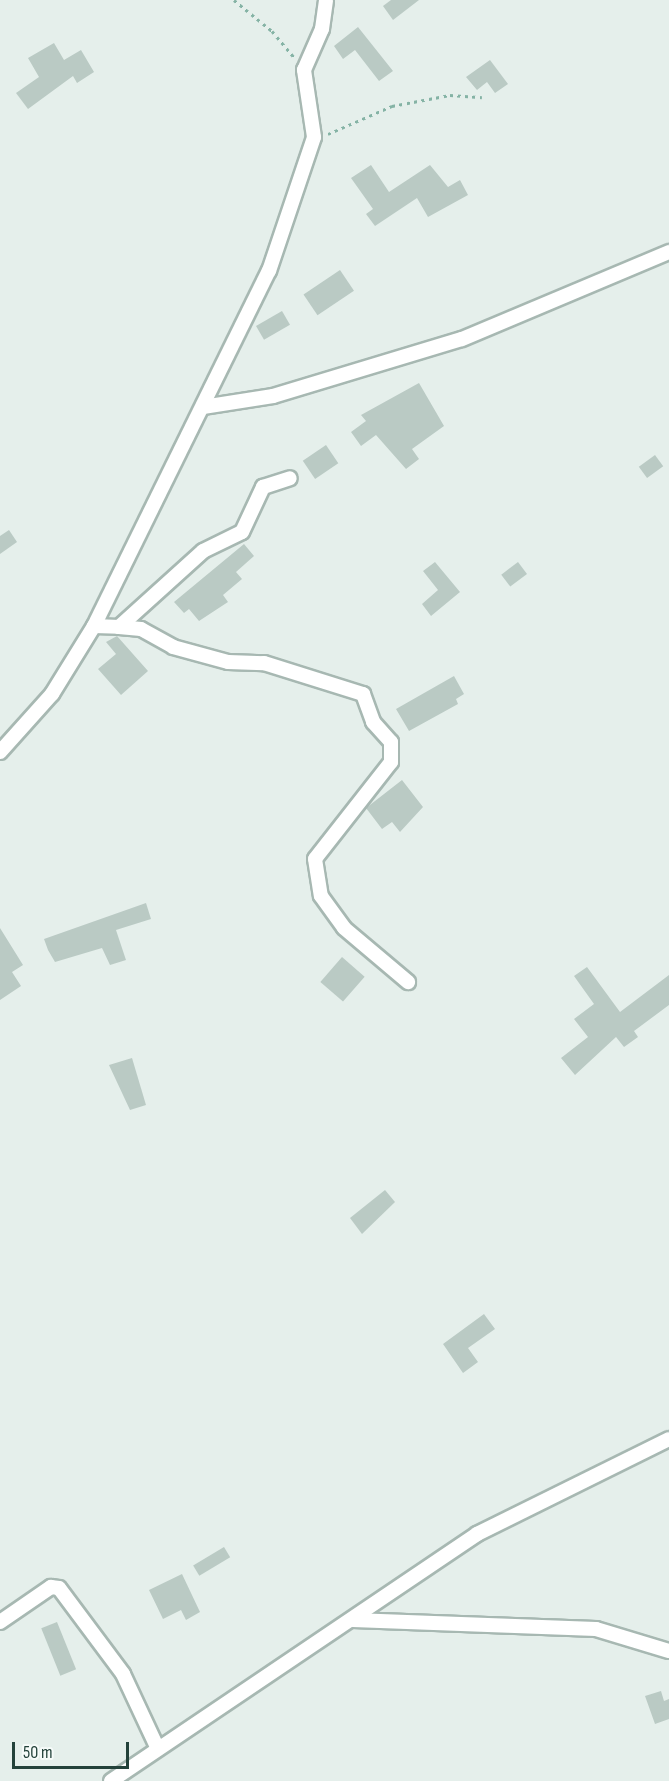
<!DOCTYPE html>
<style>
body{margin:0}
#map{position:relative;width:669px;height:1781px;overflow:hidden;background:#e5efeb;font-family:"Sofia Sans Condensed",sans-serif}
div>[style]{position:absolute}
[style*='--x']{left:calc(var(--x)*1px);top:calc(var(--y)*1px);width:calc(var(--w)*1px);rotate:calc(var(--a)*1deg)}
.building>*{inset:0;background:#bacac4;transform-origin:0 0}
.path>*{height:3px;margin-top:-1.5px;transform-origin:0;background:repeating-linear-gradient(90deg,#85b3a5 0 3px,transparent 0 7.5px)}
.roads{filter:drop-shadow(2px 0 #a7b8b2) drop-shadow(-2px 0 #a7b8b2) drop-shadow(0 2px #a7b8b2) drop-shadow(0 -2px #a7b8b2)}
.street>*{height:14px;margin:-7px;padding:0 7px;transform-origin:7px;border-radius:7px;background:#fff}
span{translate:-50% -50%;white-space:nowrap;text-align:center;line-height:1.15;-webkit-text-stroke:5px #f6fbf9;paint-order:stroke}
.scale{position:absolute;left:12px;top:1742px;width:117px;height:27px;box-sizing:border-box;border:3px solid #23423a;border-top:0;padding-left:8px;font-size:18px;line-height:21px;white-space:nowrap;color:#23423a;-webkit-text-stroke:4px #f6fbf9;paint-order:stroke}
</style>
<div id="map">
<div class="building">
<div style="clip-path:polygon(391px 0,419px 0,393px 20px,383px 6px)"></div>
<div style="clip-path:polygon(358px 27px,393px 71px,379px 81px,355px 50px,343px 59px,334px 46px)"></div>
<div style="clip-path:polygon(54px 43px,64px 60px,81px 50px,94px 72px,77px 83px,73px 76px,28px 109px,16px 93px,39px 77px,28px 58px)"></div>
<div style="clip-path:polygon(490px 60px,508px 84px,495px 93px,487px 82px,477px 90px,466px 77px)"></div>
<div style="clip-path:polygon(371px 165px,389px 192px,430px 165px,448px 187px,460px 180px,468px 195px,428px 217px,417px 198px,375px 226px,366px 214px,373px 209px,351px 178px)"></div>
<div style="left:340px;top:270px;width:25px;height:44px;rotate:56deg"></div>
<div style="left:282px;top:311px;width:16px;height:30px;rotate:60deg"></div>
<div style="clip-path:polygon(419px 383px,444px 426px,412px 449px,419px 459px,406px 469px,376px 435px,361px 446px,351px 432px,366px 421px,361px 415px)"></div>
<div style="left:326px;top:445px;width:22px;height:28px;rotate:56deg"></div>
<div style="left:655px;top:455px;width:14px;height:20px;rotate:54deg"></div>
<div style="clip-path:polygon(9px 530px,17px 542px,0 554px,0 536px)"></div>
<div style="clip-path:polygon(244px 544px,254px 556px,236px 572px,242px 579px,223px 595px,228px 602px,199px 621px,189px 609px,184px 613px,174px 602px)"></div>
<div style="clip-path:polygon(435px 562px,460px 592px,431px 616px,422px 604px,438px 590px,423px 571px)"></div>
<div style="left:518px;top:562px;width:15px;height:21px;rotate:53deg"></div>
<div style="clip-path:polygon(117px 636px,148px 671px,121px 695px,98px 669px,116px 654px,106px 642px)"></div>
<div style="clip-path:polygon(454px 676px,464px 694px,456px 699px,458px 704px,409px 731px,396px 709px)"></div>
<div style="clip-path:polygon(402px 780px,423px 807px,400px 832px,392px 822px,382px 829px,366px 808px)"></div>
<div style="clip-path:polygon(146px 903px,151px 919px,116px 930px,126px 960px,110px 965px,102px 948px,55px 962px,48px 950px,44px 939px)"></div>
<div style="clip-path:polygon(0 928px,23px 965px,12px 972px,21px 986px,0 1000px)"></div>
<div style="left:342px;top:957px;width:30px;height:33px;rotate:41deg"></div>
<div style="clip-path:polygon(587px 967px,620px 1012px,669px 975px,669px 1005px,634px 1031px,638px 1037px,624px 1047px,616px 1037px,575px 1075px,561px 1058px,588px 1037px,574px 1019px,594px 1004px,574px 976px)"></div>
<div style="clip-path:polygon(132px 1058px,146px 1105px,130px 1110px,109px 1065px)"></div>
<div style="clip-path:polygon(385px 1190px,395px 1202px,362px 1234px,350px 1218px)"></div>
<div style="clip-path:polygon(484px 1314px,495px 1329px,468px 1348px,478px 1362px,463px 1373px,443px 1344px)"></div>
<div style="left:224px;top:1547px;width:12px;height:36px;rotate:59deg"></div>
<div style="clip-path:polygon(182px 1574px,200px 1612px,186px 1620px,181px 1610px,163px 1619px,149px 1590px)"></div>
<div style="left:57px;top:1622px;width:51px;height:17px;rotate:68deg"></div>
<div style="clip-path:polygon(661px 1691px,664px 1701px,669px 1699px,669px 1719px,655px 1724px,645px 1696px)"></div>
</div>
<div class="path">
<div style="--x:234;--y:0;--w:49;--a:39.2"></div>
<div style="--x:272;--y:31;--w:34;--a:50"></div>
<div style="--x:328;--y:134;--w:70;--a:-23.6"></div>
<div style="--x:392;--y:106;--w:59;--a:-10.7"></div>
<div style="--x:450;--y:95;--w:32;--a:4"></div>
</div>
<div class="roads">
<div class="street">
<div style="--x:203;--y:407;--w:71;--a:-8.9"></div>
<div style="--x:273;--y:396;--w:197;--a:-16.8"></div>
<div style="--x:462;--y:339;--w:225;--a:-22.8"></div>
<div style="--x:94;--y:626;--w:25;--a:2"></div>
<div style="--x:119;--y:627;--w:113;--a:-42.1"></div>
<div style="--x:203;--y:551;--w:43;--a:-26"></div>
<div style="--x:242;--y:532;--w:50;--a:-65"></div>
<div style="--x:263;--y:487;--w:28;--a:-18"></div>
<div style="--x:119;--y:627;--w:22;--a:5"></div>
<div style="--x:141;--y:629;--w:37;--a:29"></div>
<div style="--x:173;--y:647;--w:57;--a:15.3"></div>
<div style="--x:228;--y:662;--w:36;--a:2"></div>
<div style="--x:264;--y:663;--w:104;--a:17.4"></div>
<div style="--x:363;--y:694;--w:30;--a:70"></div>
<div style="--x:373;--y:722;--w:27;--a:48"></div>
<div style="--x:391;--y:742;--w:20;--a:90"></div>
<div style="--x:391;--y:762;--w:123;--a:128.1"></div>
<div style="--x:315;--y:859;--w:37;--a:81"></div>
<div style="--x:321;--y:896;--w:39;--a:54"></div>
<div style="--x:344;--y:928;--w:84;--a:40.2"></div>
<div style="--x:0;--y:752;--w:78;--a:-48.1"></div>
<div style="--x:52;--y:694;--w:80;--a:-58.3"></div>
<div style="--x:94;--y:626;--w:396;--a:-63.8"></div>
<div style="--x:269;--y:271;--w:141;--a:-71.4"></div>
<div style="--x:314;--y:137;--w:68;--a:-98.5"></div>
<div style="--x:304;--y:70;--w:45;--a:-66.3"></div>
<div style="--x:322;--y:29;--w:29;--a:-82"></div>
<div style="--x:353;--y:1620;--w:243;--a:2.1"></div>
<div style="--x:596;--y:1629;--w:76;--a:16.8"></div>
<div style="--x:0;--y:1622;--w:62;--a:-34.5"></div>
<div style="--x:51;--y:1587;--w:8;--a:7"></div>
<div style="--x:59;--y:1588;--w:107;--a:53.3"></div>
<div style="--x:123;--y:1674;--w:81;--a:65"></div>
<div style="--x:111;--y:1781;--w:442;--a:-34"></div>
<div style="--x:477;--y:1534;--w:214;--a:-26.3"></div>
</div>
</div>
<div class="scale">50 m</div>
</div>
